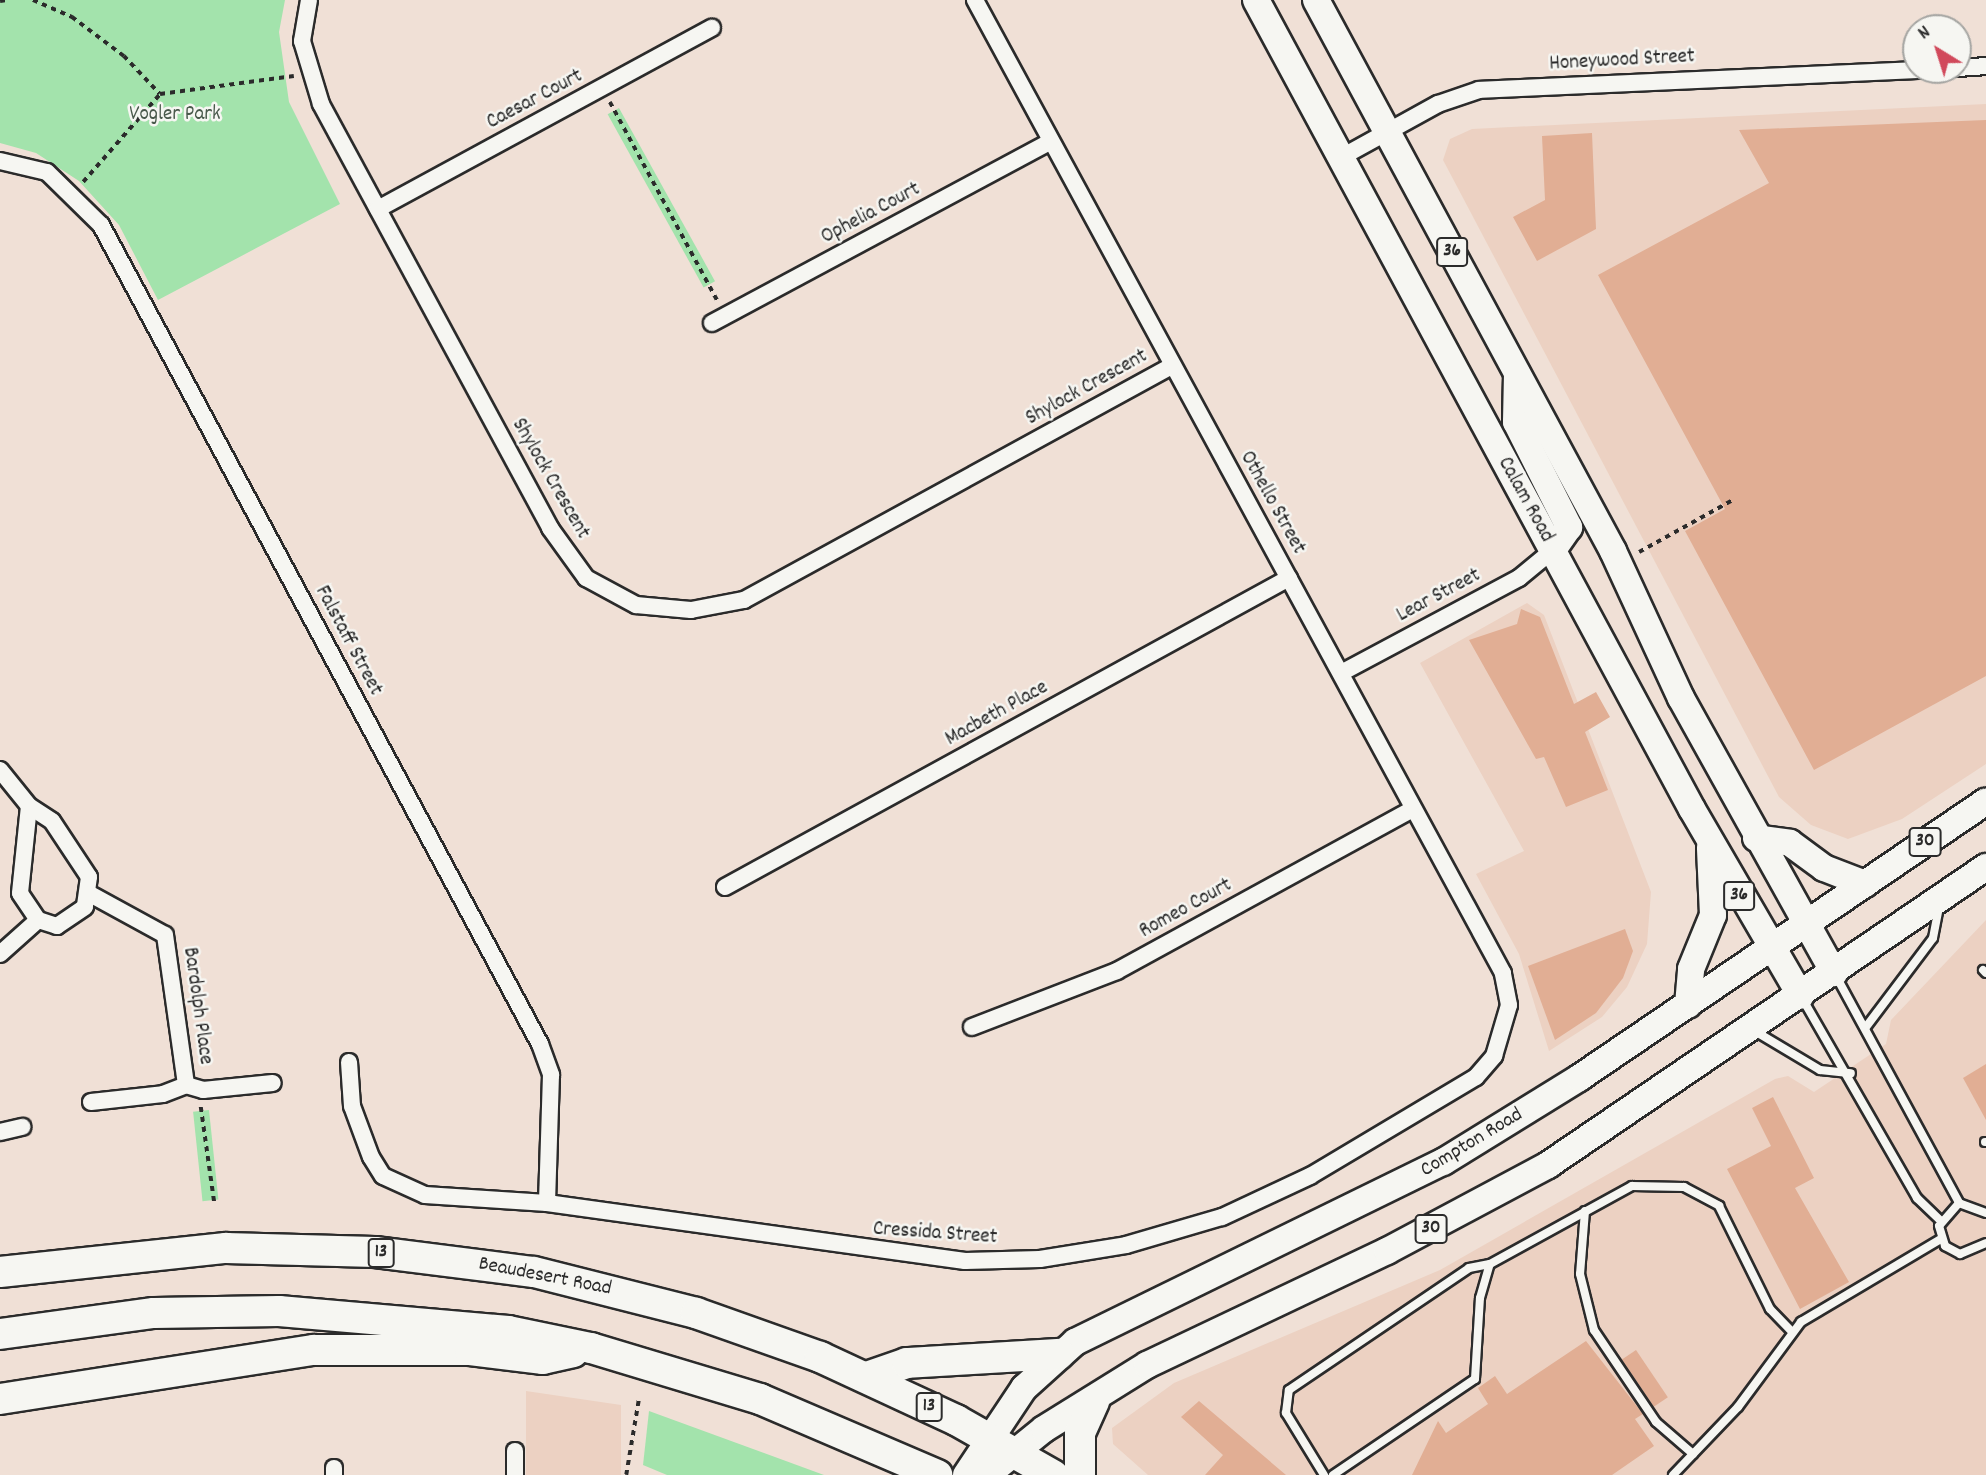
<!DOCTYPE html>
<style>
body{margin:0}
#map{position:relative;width:1986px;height:1475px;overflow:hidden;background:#f0e0d6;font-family:Dekko,sans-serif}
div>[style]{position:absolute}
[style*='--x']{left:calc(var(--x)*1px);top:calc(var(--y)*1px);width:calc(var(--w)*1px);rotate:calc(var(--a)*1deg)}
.built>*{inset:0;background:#ecd1c2}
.green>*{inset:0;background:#a3e3ac;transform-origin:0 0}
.building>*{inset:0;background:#e1ae94;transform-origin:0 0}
.path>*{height:3.5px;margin-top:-1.75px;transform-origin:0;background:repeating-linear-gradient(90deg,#2b2b2b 0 5px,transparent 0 10px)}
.roads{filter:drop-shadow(2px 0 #2b2b2b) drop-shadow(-2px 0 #2b2b2b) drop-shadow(0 2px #2b2b2b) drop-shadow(0 -2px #2b2b2b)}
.lane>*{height:8px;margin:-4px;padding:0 4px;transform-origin:4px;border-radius:4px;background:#f6f6f2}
.street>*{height:16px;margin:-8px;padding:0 8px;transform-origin:8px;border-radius:8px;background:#f6f6f2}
.primary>*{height:26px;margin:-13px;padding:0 13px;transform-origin:13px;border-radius:13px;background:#f6f6f2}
.highway>*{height:30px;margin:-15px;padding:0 15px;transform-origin:15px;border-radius:15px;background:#f6f6f2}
span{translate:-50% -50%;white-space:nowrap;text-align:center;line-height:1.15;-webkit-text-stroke:5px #f6f6f2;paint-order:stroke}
.shield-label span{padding:2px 5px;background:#f6f6f2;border:2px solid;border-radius:5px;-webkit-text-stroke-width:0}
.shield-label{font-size:19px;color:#2b2b2b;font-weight:700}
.street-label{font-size:21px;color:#2b2b2b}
.park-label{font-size:21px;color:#49594b}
.north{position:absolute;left:1902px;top:14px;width:70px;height:70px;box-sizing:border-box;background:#f6f6f2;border:2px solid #a5a5a2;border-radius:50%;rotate:322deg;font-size:19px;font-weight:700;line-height:28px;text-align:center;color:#2b2b2b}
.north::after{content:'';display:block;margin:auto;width:24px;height:32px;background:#d1495b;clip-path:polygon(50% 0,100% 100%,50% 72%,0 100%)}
</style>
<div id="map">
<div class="built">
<div style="clip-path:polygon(1986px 104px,1986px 764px,1902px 819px,1848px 839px,1811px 825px,1779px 797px,1443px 160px,1450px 139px,1472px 129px)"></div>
<div style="clip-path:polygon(1527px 603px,1544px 615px,1651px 892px,1647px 944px,1627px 987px,1602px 1017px,1549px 1051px,1519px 954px,1476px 874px,1524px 851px,1420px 663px)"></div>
<div style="clip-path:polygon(1986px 920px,1986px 1475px,1148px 1475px,1113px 1444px,1112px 1428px,1174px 1383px,1440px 1270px,1775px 1079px,1788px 1076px,1814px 1092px,1886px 1044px,1891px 1020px)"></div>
<div style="clip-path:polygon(526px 1391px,621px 1405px,621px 1475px,526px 1475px)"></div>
</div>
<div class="green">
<div style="clip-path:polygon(0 0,285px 0,279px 32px,289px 102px,340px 204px,158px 300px,119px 225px,79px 181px,36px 153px,0 143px)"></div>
<div style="left:619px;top:108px;width:198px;height:13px;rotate:61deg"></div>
<div style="left:209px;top:1110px;width:90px;height:16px;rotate:84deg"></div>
<div style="clip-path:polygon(649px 1411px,824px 1475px,667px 1475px,643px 1465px)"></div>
</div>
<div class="building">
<div style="clip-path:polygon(1986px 120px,1986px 676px,1814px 770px,1685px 531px,1725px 509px,1598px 275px,1769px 183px,1739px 130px)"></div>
<div style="clip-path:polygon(1592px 133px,1596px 229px,1537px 261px,1513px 217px,1545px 200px,1542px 136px)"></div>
<div style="clip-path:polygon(1521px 609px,1540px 617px,1574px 704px,1596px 692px,1610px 717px,1585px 732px,1608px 790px,1566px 807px,1544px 757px,1536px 759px,1469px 640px,1517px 624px)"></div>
<div style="clip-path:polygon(1625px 929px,1633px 951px,1623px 978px,1596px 1013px,1555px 1040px,1528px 966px)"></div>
<div style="clip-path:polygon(1986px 1064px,1986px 1120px,1963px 1078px)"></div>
<div style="clip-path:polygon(1773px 1097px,1814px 1178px,1795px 1188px,1849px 1282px,1800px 1309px,1727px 1169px,1771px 1146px,1752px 1108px)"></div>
<div style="clip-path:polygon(1586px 1341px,1643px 1414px,1635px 1419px,1654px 1446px,1612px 1475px,1412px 1475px,1438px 1421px,1446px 1433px,1488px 1404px,1478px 1388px,1495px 1376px,1507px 1394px)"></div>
<div style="left:1636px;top:1350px;width:57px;height:17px;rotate:56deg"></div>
<div style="clip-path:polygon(1199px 1401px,1286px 1475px,1205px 1475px,1223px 1455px,1181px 1417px)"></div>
</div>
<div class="path">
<div style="--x:33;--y:0;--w:43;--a:23.6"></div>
<div style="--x:72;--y:17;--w:65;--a:36.9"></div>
<div style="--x:124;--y:56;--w:52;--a:46.5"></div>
<div style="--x:160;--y:94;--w:135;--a:-7.7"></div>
<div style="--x:0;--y:1;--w:7;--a:-8"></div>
<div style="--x:610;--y:102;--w:227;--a:61.6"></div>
<div style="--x:83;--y:182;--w:117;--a:-48.8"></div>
<div style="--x:1639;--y:552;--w:107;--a:-29"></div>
<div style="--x:201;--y:1107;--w:100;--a:82"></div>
<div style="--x:626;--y:1475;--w:79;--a:-80.5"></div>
</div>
<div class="roads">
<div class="lane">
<div style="--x:1983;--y:970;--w:4;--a:45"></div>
<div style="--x:1836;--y:976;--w:258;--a:61.5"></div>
<div style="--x:1802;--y:998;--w:231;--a:60.1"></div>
<div style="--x:1917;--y:1198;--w:32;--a:44"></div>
<div style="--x:1866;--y:1027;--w:111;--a:-53"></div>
<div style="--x:1933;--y:938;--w:33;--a:-79"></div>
<div style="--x:1753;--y:1030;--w:78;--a:30.8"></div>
<div style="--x:1820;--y:1070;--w:31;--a:6"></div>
<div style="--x:1985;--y:1142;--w:1;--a:0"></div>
<div style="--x:1585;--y:1211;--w:63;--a:94.5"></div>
<div style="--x:1580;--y:1274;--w:58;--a:76"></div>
<div style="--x:1594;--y:1330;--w:111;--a:56"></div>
<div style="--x:1656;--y:1422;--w:49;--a:40.9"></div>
<div style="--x:1986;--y:1213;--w:29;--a:-160"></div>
<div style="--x:1959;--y:1203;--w:30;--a:131"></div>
<div style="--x:1939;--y:1226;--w:21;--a:73"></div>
<div style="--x:1945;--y:1246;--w:17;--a:28"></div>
<div style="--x:1960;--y:1254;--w:28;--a:-23"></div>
<div style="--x:1324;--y:1475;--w:73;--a:-121.5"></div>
<div style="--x:1286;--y:1413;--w:23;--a:-83"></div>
<div style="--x:1289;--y:1390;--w:217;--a:-34.1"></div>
<div style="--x:1469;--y:1268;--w:21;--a:-11"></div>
<div style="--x:1490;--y:1264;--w:162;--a:-28.8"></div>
<div style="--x:1632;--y:1186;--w:52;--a:1.1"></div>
<div style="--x:1684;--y:1187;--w:40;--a:28"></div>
<div style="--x:1719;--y:1206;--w:115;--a:63.7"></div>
<div style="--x:1770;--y:1309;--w:32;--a:46"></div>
<div style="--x:1333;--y:1475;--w:171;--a:-34.1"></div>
<div style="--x:1475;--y:1379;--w:81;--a:-86.5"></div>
<div style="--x:1480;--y:1298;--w:35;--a:-74"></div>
<div style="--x:1673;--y:1475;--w:94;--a:-46.3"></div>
<div style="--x:1738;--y:1407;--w:106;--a:-53.5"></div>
<div style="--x:1801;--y:1322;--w:163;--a:-30.7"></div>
</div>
<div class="street">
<div style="--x:309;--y:0;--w:42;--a:99.7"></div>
<div style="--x:302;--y:41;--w:66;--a:73.2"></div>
<div style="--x:321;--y:104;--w:482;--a:61.6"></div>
<div style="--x:550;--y:528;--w:62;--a:54.2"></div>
<div style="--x:586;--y:578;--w:57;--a:28.4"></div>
<div style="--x:636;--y:605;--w:55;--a:5.2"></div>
<div style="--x:691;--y:610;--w:54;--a:-10.7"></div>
<div style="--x:744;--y:600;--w:488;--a:-28.7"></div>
<div style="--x:1958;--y:68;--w:28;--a:-4"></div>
<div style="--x:1340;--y:158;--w:112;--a:-28.9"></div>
<div style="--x:1438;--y:104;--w:43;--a:-18.9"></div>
<div style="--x:1479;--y:90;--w:442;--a:-2.6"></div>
<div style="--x:0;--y:161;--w:48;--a:13.2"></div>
<div style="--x:47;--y:172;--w:76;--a:44.5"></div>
<div style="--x:101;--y:225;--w:929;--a:61.81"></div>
<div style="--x:540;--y:1044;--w:33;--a:70"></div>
<div style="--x:551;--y:1075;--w:128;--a:91.8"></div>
<div style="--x:378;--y:209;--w:380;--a:-28.5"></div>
<div style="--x:712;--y:323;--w:383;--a:-28.2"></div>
<div style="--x:1341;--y:673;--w:202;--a:-28.1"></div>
<div style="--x:1519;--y:578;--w:44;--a:-39.5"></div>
<div style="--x:0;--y:770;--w:46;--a:51.1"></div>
<div style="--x:29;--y:806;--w:27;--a:33"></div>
<div style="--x:52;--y:821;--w:67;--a:56.5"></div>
<div style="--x:89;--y:877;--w:30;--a:98"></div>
<div style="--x:85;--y:907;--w:34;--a:146"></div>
<div style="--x:57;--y:926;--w:20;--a:-162"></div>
<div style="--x:38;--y:920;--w:32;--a:-124"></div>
<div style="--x:20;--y:893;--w:87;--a:-84.1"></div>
<div style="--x:725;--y:887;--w:643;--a:-28.72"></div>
<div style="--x:90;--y:894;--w:85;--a:28.7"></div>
<div style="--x:165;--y:935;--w:151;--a:82"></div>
<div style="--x:0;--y:954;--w:51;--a:-41.8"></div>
<div style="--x:972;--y:1027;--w:155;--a:-21.1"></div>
<div style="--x:1117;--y:971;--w:337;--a:-28.7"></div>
<div style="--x:349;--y:1062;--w:44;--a:86.1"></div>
<div style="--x:352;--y:1106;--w:54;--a:69.6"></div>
<div style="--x:371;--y:1157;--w:22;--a:58"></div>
<div style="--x:383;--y:1176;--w:46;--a:24.3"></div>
<div style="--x:425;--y:1195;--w:122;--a:3.8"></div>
<div style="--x:547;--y:1203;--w:422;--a:7.9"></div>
<div style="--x:965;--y:1261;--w:75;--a:-1.5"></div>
<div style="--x:1040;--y:1259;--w:87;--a:-9.2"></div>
<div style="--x:1126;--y:1245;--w:100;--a:-16.3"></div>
<div style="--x:1222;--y:1217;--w:97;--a:-25"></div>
<div style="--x:1310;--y:1176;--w:193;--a:-30.8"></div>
<div style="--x:1476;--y:1077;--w:28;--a:-49"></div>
<div style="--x:1494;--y:1056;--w:53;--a:-73.6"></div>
<div style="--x:1509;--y:1005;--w:33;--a:-101"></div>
<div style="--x:1503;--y:973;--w:1107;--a:-118.49"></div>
<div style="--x:91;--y:1102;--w:72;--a:-6.3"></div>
<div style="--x:163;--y:1094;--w:25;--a:-21"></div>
<div style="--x:186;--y:1085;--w:18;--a:16"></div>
<div style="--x:203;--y:1090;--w:70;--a:-5.7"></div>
<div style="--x:0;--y:1132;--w:23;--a:-13"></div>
<div style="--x:515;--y:1451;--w:24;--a:90"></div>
<div style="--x:334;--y:1468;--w:7;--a:90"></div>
</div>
<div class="primary">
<div style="--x:1256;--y:0;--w:919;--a:61.68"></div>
<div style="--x:1692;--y:809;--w:216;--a:59.8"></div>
<div style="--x:1316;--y:0;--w:626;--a:61.67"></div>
<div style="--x:1613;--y:551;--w:162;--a:65.2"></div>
<div style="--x:1681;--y:698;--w:315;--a:60.9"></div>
<div style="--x:1517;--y:374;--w:48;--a:91.2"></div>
<div style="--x:1516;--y:422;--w:118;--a:63.2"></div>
<div style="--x:1569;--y:527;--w:28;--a:125"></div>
<div style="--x:1756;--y:838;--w:34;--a:8"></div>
<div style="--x:1790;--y:843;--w:42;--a:36.3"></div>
<div style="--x:1824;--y:868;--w:44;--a:21.3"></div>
<div style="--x:1688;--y:1005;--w:36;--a:-85"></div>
<div style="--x:1691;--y:969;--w:58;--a:-67.8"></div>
<div style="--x:1713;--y:915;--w:67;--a:-92.6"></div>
<div style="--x:966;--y:1475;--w:105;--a:-56.3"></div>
<div style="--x:1024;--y:1388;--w:69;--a:-42"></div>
<div style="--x:1075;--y:1342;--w:410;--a:-26.1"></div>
<div style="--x:1443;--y:1162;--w:160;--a:-31.7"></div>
<div style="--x:1579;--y:1078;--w:492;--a:-34.2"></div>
<div style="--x:987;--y:1475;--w:73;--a:-38.9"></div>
<div style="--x:1044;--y:1429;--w:121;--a:-31.9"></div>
<div style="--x:1147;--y:1365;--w:266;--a:-25.4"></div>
<div style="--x:1387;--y:1251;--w:183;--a:-28.1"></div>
<div style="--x:1548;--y:1165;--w:530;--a:-34.23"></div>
</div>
<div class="highway">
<div style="--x:0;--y:1272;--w:227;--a:-6.1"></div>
<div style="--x:226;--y:1248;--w:149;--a:1.5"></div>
<div style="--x:375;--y:1252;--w:160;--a:7.2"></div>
<div style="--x:534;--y:1272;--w:167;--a:14.2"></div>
<div style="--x:696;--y:1313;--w:132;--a:19.5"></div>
<div style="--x:820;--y:1357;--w:150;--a:24.9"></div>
<div style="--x:956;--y:1420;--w:112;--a:29.6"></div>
<div style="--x:0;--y:1334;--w:155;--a:-7.8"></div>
<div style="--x:154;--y:1313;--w:125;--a:-0.9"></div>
<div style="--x:279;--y:1311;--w:230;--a:5"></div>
<div style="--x:508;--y:1331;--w:85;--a:11.6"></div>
<div style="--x:591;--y:1348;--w:177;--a:16.8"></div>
<div style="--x:760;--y:1399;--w:193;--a:23.2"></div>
<div style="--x:867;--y:1377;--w:42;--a:-19.3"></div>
<div style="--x:907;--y:1363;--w:152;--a:-3.4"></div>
<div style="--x:0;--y:1399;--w:318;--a:-8.9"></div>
<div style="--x:314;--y:1350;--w:156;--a:0"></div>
<div style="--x:470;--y:1350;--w:74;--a:7"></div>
<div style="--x:543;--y:1359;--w:31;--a:-13"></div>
<div style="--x:1080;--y:1475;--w:42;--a:-90"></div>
<div style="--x:1080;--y:1433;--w:35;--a:-66"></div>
</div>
</div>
<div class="shield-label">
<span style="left:1452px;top:252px">36</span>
<span style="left:1925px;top:842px">30</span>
<span style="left:1739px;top:896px">36</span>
<span style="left:1431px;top:1229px">30</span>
<span style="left:381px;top:1253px">13</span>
<span style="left:929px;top:1407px">13</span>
</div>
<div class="street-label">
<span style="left:1622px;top:61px;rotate:-3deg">Honeywood Street</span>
<span style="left:535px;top:100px;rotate:-28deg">Caesar Court</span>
<span style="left:871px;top:214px;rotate:-28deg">Ophelia Court</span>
<span style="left:1087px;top:388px;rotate:-29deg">Shylock Crescent</span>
<span style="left:550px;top:479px;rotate:60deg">Shylock Crescent</span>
<span style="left:1525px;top:500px;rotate:61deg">Calam Road</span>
<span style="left:1272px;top:503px;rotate:61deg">Othello Street</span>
<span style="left:1439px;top:596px;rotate:-28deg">Lear Street</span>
<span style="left:348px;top:641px;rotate:62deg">Falstaff Street</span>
<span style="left:997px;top:714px;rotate:-29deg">Macbeth Place</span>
<span style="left:1186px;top:909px;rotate:-29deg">Romeo Court</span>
<span style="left:197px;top:1006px;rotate:82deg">Bardolph Place</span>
<span style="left:1472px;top:1143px;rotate:-31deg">Compton Road</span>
<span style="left:935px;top:1234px;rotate:4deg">Cressida Street</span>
<span style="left:545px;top:1277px;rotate:11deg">Beaudesert Road</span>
</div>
<div class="park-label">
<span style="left:175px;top:115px">Vogler Park</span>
</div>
<div class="north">N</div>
</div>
